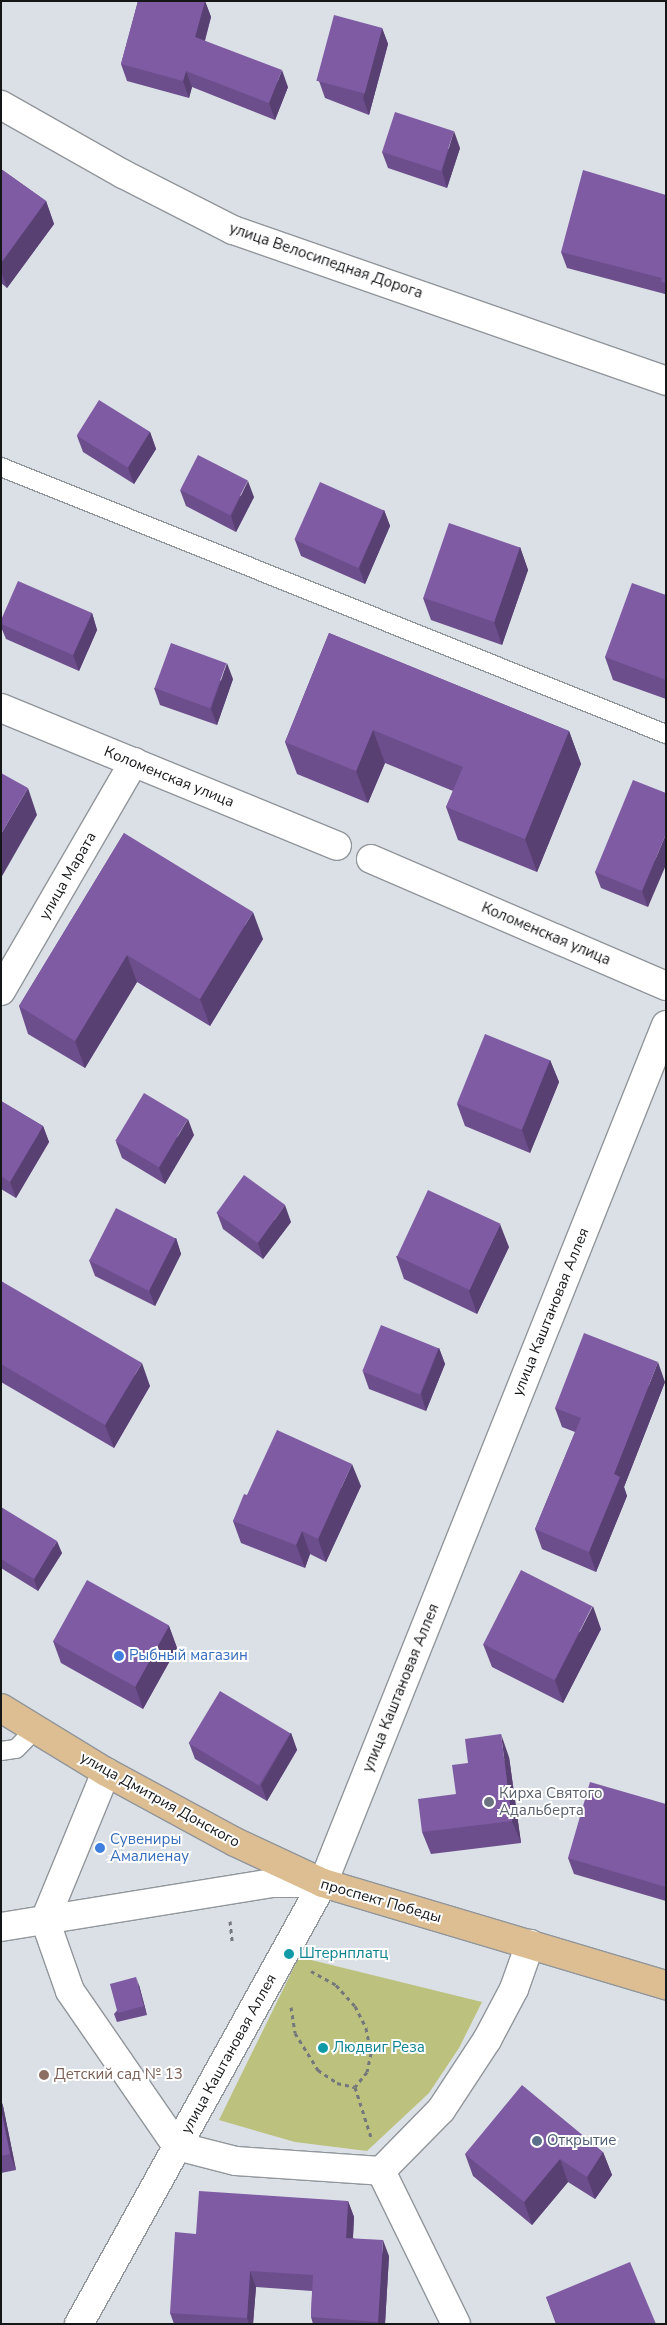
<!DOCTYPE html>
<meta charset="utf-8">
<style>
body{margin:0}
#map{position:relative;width:667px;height:2325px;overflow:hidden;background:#dbe0e6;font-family:"Nunito Sans",sans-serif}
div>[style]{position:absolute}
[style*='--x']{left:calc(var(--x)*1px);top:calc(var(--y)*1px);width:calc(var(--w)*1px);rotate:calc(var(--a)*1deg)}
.green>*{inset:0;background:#bcc17d}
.path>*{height:3px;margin-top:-1.5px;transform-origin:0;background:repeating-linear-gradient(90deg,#74777b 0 4px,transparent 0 8px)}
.roads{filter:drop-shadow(1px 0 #91969b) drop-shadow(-1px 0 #91969b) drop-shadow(0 1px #91969b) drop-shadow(0 -1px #91969b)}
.service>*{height:18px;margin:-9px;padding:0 9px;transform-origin:9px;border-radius:9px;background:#fff}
.minor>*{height:28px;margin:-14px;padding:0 14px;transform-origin:14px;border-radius:14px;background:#fff}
.tertiary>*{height:28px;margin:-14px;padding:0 14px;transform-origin:14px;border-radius:14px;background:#fff}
.secondary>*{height:28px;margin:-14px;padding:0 14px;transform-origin:14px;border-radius:14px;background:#fff}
.primary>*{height:28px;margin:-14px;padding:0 14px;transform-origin:14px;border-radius:14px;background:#ddbe92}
.wall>*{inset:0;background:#6d4e8d}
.shaded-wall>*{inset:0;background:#594073}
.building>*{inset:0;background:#7f5ba4;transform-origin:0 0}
.dots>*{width:14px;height:14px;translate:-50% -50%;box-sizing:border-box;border:2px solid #fff;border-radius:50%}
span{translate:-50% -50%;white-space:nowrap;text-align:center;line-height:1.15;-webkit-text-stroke:4px #fff;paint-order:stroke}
.street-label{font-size:15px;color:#151618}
.shop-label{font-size:15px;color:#366cbe}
.left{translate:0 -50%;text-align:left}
.worship-label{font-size:15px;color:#5b616d}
.culture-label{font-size:15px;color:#0d838f}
.education-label{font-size:15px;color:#785e54}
.service-label{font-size:15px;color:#4e5e75}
.frame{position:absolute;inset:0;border:2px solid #151618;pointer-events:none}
</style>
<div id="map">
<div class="green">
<div style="clip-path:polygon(299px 1957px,482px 2002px,459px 2048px,429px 2093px,367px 2151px,295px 2142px,219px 2120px)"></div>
</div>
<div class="path">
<div style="--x:230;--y:1921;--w:20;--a:84"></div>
<div style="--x:311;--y:1971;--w:29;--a:29"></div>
<div style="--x:336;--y:1985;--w:28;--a:48"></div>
<div style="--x:355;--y:2006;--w:25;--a:63"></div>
<div style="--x:366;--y:2028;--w:25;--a:79"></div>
<div style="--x:371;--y:2053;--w:19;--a:102"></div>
<div style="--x:367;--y:2072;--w:19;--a:129"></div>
<div style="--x:355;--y:2087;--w:52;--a:72.3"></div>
<div style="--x:291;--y:2007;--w:26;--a:81"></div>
<div style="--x:295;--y:2033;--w:44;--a:58.1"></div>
<div style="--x:318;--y:2070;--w:23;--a:34"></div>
<div style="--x:337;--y:2083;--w:18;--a:13"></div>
</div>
<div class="roads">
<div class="service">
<div style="--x:1;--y:467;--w:717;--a:21.88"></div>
<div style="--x:1;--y:1751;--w:15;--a:-8"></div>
<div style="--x:16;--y:1749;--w:29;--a:-46"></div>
</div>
<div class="minor">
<div style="--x:1;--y:105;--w:140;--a:29.5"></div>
<div style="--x:123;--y:174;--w:123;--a:27"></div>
<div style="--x:233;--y:230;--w:459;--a:19.2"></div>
<div style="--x:1;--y:708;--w:363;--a:22.3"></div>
<div style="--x:371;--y:859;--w:321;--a:23.3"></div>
<div style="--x:1;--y:991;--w:265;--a:-59.9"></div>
<div style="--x:106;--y:1772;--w:160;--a:112.4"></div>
<div style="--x:45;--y:1920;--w:75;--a:70.6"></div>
<div style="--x:70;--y:1991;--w:188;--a:55.4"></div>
<div style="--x:177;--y:2146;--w:61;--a:14.3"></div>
<div style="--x:236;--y:2161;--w:145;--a:3.9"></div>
<div style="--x:323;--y:1883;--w:924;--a:-68.21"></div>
<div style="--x:381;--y:2171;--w:86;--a:-45.5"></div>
<div style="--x:441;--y:2110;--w:84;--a:-56.7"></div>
<div style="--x:487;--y:2040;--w:58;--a:-62.1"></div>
<div style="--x:514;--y:1989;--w:48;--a:-70.4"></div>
<div style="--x:381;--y:2171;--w:170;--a:63.9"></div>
</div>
<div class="tertiary">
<div style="--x:79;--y:2324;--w:504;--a:-61.04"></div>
</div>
<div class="secondary">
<div style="--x:1;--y:1927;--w:275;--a:-9.2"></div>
<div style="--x:272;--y:1883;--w:51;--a:0"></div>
</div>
<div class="primary">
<div style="--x:1;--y:1708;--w:123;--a:31.4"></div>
<div style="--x:106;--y:1772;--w:147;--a:28.5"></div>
<div style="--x:235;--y:1842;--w:97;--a:25"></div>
<div style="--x:323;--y:1883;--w:358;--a:16.6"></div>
</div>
</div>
<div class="wall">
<div style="clip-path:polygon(138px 1px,205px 1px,211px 17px,205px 41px,288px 87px,275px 120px,192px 87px,189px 98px,127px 81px,121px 64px)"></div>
<div style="clip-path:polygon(382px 28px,388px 44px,369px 115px,325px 98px,319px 81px)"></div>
<div style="clip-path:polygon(460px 148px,447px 188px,388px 168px,382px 152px)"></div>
<div style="clip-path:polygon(1px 169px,46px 201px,54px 224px,7px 288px,1px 283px)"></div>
<div style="clip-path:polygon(666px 195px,666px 295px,665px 294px,567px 268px,561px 252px)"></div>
<div style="clip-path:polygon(150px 432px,156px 449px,134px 484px,83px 452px,77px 436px)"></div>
<div style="clip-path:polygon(180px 490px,254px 497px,236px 532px,186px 506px)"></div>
<div style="clip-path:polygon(384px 510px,390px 526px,365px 584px,301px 556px,295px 540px)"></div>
<div style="clip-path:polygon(520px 547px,528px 570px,502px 645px,431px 620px,423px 598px)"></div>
<div style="clip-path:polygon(666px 595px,666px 699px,613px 680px,605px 657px)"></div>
<div style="clip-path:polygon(92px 613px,97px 630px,79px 671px,6px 639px,1px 627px,1px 624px)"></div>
<div style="clip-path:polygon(329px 633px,569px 731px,581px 764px,537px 872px,458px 840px,446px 807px,453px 791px,385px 763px,368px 803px,297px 774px,285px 742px)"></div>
<div style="clip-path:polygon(233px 679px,217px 725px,160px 705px,154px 688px)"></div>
<div style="clip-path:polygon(666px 793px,648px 907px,601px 888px,595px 872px)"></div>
<div style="clip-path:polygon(124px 833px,263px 939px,210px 1026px,137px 982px,85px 1068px,28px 1034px,19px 1006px)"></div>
<div style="clip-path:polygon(550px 1060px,559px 1082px,530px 1153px,465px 1126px,457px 1104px)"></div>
<div style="clip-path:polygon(1px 1101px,43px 1126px,49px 1142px,16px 1198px,1px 1189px)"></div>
<div style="clip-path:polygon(194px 1135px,165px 1184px,122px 1158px,116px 1142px)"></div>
<div style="clip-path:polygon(217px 1213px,291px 1222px,263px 1259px,223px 1229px)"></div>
<div style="clip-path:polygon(176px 1238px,181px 1254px,155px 1306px,95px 1276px,89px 1260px)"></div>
<div style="clip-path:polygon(509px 1247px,477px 1314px,404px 1279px,396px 1256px)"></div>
<div style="clip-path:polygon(1px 1281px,150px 1386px,114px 1448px,1px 1382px)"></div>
<div style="clip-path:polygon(439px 1348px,445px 1364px,426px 1411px,369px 1389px,363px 1372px)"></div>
<div style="clip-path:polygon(665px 1382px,624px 1487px,627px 1496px,596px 1572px,542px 1549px,535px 1529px,575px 1432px,562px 1427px,555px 1408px)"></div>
<div style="clip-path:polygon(361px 1486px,326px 1562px,310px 1554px,305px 1568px,241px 1543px,233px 1521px,247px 1495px)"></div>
<div style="clip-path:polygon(1px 1507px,62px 1553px,38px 1591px,1px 1568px)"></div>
<div style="clip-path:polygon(169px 1626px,177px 1648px,143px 1709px,61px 1663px,53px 1641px)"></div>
<div style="clip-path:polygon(601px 1629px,563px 1703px,492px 1667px,483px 1644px)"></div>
<div style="clip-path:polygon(291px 1733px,297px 1750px,267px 1801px,195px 1759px,189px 1743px)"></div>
<div style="clip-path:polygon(509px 1757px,521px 1843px,431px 1854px,422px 1832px,456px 1794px)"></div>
<div style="clip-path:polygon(666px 1804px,666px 1901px,574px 1874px,568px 1858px)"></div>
<div style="clip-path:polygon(139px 1985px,147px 2015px,117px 2022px,114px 2014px)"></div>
<div style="clip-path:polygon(1px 2100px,3px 2106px,16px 2170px,1px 2173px)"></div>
<div style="clip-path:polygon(603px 2152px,612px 2175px,595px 2199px,568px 2182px,532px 2225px,473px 2176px,465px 2154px)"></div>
<div style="clip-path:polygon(348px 2201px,354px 2217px,353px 2238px,389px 2256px,385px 2324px,313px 2324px,311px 2317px,312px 2291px,256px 2287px,253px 2324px,174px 2324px,170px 2313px,196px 2234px)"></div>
<div style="clip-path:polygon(546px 2297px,656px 2324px,556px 2324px)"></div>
</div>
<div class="shaded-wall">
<div style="clip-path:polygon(205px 1px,211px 17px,201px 53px,195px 37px)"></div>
<div style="clip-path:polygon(382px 28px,388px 44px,369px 115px,363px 98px)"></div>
<div style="clip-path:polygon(282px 70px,288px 87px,275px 120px,269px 103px)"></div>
<div style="clip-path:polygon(186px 71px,192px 87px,189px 98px,183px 81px)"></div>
<div style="clip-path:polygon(454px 131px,460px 148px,447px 188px,442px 171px)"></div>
<div style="clip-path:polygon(46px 201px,54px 224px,7px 288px,1px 271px,1px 263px)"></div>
<div style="clip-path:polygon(150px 432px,156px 449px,134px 484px,128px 468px)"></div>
<div style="clip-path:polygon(248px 481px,254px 497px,236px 532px,231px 516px)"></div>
<div style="clip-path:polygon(384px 510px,390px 526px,365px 584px,359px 568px)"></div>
<div style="clip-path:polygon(520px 547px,528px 570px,502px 645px,494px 622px)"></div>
<div style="clip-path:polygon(92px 613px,97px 630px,79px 671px,73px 655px)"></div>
<div style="clip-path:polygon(227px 663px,233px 679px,217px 725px,211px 709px)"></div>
<div style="clip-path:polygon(373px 730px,385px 763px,368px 803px,356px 771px)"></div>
<div style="clip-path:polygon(569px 731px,581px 764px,537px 872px,525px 839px)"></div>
<div style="clip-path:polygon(28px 788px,37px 815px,1px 878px,1px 834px)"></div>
<div style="clip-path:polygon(666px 834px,666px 865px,648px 907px,642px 891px)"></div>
<div style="clip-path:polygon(253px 912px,263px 939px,210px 1026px,200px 999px)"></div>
<div style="clip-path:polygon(127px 955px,137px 982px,85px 1068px,75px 1041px)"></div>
<div style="clip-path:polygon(550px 1060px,559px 1082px,530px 1153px,522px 1130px)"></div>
<div style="clip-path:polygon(188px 1119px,194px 1135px,165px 1184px,159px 1168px)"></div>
<div style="clip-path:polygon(43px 1126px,49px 1142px,16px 1198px,10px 1182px)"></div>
<div style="clip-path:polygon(285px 1205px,291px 1222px,263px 1259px,258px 1243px)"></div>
<div style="clip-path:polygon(500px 1224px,509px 1247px,477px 1314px,469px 1291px)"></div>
<div style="clip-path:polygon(176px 1238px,181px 1254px,155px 1306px,149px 1290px)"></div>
<div style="clip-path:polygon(439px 1348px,445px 1364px,426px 1411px,421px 1394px)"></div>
<div style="clip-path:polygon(658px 1362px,665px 1382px,624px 1487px,627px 1496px,596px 1572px,589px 1552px,614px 1474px)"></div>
<div style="clip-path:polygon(142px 1363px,150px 1386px,114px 1448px,105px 1425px)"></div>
<div style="clip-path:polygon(352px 1464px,361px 1486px,326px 1562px,318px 1539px)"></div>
<div style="clip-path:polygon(302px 1531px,310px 1554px,305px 1568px,296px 1545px)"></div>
<div style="clip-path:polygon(57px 1541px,62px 1553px,38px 1591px,34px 1579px)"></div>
<div style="clip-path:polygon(593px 1606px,601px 1629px,563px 1703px,555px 1680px)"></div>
<div style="clip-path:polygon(169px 1626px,177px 1648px,143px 1709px,135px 1686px)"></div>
<div style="clip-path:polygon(291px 1733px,297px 1750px,267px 1801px,261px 1785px)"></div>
<div style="clip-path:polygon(501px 1734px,509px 1757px,521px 1843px,512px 1821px)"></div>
<div style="clip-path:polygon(136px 1977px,139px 1985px,147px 2015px,144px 2006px)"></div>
<div style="clip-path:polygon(1px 2100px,3px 2106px,16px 2170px,10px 2154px,1px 2109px)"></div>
<div style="clip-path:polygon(603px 2152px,612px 2175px,595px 2199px,587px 2177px)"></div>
<div style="clip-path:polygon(560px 2159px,568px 2182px,532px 2225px,524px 2202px)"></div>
<div style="clip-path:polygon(348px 2201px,354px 2217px,352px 2254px,346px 2238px)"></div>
<div style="clip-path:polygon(383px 2240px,389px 2256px,385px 2324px,379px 2324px,378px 2322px)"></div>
<div style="clip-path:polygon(250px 2271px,256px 2287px,253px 2324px,249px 2324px,247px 2318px)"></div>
</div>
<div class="building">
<div style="clip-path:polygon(138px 1px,205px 1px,195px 37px,282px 70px,269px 103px,186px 71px,183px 81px,121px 64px)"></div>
<div style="left:334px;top:15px;width:50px;height:68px;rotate:15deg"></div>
<div style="left:395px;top:112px;width:62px;height:42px;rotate:18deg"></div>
<div style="clip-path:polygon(1px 169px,46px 201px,1px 263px)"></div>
<div style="clip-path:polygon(583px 170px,666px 195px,666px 283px,661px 282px,662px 278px,561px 252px)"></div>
<div style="left:99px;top:400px;width:60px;height:42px;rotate:32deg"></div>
<div style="left:198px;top:455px;width:56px;height:39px;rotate:27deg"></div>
<div style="left:320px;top:482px;width:70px;height:63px;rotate:24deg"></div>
<div style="left:449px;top:523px;width:75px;height:79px;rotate:19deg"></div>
<div style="clip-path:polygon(18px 581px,92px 613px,73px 655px,1px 624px,1px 620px)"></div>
<div style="clip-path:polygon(632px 583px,666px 595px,666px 680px,605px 657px)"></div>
<div style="clip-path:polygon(329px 633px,569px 731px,525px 839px,446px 807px,463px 767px,373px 730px,356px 771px,285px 742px)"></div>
<div style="left:171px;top:643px;width:59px;height:48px;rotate:20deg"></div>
<div style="clip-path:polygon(1px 773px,28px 788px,1px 834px)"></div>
<div style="clip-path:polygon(633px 780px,666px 793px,666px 834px,642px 891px,595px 872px)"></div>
<div style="clip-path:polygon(124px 833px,253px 912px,200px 999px,127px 955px,75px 1041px,19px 1006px)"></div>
<div style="left:485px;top:1034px;width:70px;height:75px;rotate:22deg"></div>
<div style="left:144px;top:1093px;width:51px;height:56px;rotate:31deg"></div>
<div style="clip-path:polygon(1px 1101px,43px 1126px,10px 1182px,1px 1176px)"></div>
<div style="left:244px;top:1175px;width:51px;height:47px;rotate:36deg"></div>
<div style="left:428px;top:1190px;width:80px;height:73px;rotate:25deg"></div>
<div style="left:116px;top:1208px;width:67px;height:59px;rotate:27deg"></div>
<div style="clip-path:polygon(1px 1281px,142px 1363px,105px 1425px,1px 1364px)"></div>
<div style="left:381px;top:1325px;width:62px;height:50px;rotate:22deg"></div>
<div style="clip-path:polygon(584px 1333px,658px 1362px,614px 1474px,620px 1477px,589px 1552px,535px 1529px,581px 1418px,555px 1408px)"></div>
<div style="clip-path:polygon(277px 1430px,352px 1464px,318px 1539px,302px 1531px,296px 1545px,233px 1521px,244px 1494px,247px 1495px)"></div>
<div style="clip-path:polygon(1px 1507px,57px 1541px,34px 1579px,1px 1559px)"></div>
<div style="left:521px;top:1570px;width:80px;height:83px;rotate:27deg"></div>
<div style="left:87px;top:1580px;width:94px;height:70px;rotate:29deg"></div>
<div style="left:220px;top:1691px;width:82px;height:61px;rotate:31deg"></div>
<div style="clip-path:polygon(501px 1734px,512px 1821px,422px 1832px,418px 1799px,456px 1794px,452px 1765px,468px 1763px,465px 1739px)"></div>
<div style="clip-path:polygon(590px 1782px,666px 1804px,666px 1887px,568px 1858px)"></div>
<div style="left:136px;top:1977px;width:30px;height:27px;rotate:75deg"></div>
<div style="clip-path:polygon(522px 2085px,603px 2152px,587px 2177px,560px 2159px,524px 2202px,465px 2154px)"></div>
<div style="clip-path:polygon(1px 2109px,10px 2154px,1px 2156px)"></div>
<div style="clip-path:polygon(199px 2191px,348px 2201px,346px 2238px,383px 2240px,378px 2322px,311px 2317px,313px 2275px,250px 2271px,247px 2318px,170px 2313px,175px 2232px,196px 2234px)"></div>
<div style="clip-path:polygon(630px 2262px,656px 2324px,557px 2324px,546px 2297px)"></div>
</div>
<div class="dots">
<div style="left:119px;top:1656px;background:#3f7fe0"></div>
<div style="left:489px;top:1802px;background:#6b7280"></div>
<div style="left:100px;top:1848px;background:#3f7fe0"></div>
<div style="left:289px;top:1954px;background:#0f9aa8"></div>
<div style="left:323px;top:2048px;background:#0f9aa8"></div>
<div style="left:44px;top:2075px;background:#8d6e63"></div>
<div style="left:537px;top:2141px;background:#5c6f8a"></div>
</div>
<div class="street-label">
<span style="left:326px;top:261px;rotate:19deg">улица Велосипедная Дорога</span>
<span style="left:169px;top:777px;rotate:22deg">Коломенская улица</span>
<span style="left:68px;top:876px;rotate:-60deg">улица Марата</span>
<span style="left:546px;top:934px;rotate:23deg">Коломенская улица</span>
<span style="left:551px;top:1312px;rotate:-68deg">улица Каштановая Аллея</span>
<span style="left:401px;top:1688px;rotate:-68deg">улица Каштановая Аллея</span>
<span style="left:160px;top:1800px;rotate:29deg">улица Дмитрия Донского</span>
<span style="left:381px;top:1901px;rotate:16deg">проспект Победы</span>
<span style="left:229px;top:2054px;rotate:-61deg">улица Каштановая Аллея</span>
</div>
<div class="shop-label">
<span class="left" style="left:129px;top:1656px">Рыбный магазин</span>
<span class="left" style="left:110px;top:1848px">Сувениры<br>Амалиенау</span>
</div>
<div class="worship-label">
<span class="left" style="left:499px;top:1802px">Кирха Святого<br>Адальберта</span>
</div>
<div class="culture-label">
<span class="left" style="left:299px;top:1954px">Штернплатц</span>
<span class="left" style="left:333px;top:2048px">Людвиг Реза</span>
</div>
<div class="education-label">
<span class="left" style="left:54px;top:2075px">Детский сад № 13</span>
</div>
<div class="service-label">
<span class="left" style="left:547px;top:2141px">Открытие</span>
</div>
<div class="frame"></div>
</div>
